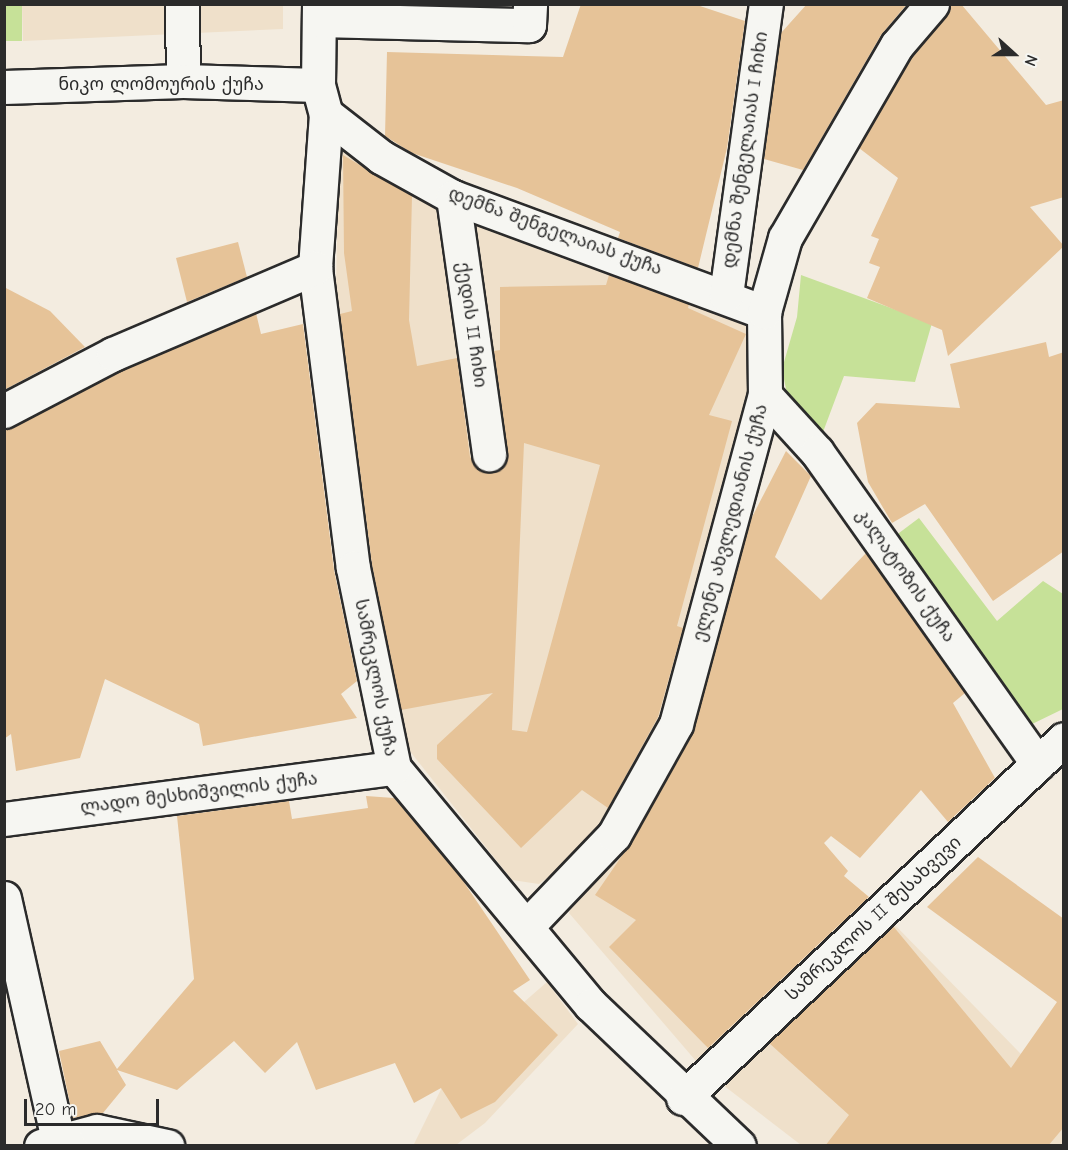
<!DOCTYPE html>
<meta charset="utf-8">
<style>
body{margin:0}
#map{position:relative;width:1068px;height:1150px;overflow:hidden;background:#f3ece0;font-family:"Comic Neue","Noto Sans Georgian",sans-serif}
div>[style]{position:absolute}
[style*='--x']{left:calc(var(--x)*1px);top:calc(var(--y)*1px);width:calc(var(--w)*1px);rotate:calc(var(--a)*1deg)}
.built>*{inset:0;background:#efe0ca}
.green>*{inset:0;background:#c6e198;transform-origin:0 0}
.building>*{inset:0;background:#e6c398}
.roads{filter:drop-shadow(2px 0 #2b2b2b) drop-shadow(-2px 0 #2b2b2b) drop-shadow(0 2px #2b2b2b) drop-shadow(0 -2px #2b2b2b)}
.minor>*{height:33px;margin:-16.5px;padding:0 16.5px;transform-origin:16.5px;border-radius:16.5px;background:#f6f6f2}
span{translate:-50% -50%;white-space:nowrap;text-align:center;line-height:1.15;-webkit-text-stroke:6px #f6f6f2;paint-order:stroke}
.street-label{font-size:18px;color:#2b2b2b}
.frame{position:absolute;inset:0;border:6px solid #2b2b2b;pointer-events:none}
.north{position:absolute;left:984px;top:24px;width:60px;height:60px;-webkit-text-stroke:4px #f6f6f2;paint-order:stroke;rotate:111deg;font-size:16px;font-weight:700;line-height:24px;text-align:center;color:#2b2b2b}
.north::after{content:'';display:block;margin:auto;width:21px;height:27px;background:#2b2b2b;clip-path:polygon(50% 0,100% 100%,50% 72%,0 100%)}
.scale{position:absolute;left:24px;top:1099px;width:135px;height:27px;box-sizing:border-box;border:3px solid #2b2b2b;border-top:0;padding-left:8px;font-size:18px;line-height:21px;white-space:nowrap;color:#2b2b2b;-webkit-text-stroke:4px #f6f6f2;paint-order:stroke}
</style>
<div id="map">
<div class="built">
<div style="clip-path:polygon(22px 5px,283px 5px,283px 29px,23px 41px)"></div>
<div style="clip-path:polygon(339px 144px,747px 318px,757px 367px,662px 742px,604px 835px,539px 884px,512px 880px,405px 745px,335px 337px)"></div>
<div style="clip-path:polygon(627px 834px,810px 970px,702px 1068px,569px 913px,577px 890px)"></div>
<div style="clip-path:polygon(892px 922px,1063px 1097px,1063px 1145px,801px 1145px,723px 1085px)"></div>
<div style="clip-path:polygon(547px 982px,578px 1024px,485px 1123px,456px 1145px,413px 1146px,454px 1063px)"></div>
</div>
<div class="green">
<div style="left:4px;top:5px;width:18px;height:36px"></div>
<div style="clip-path:polygon(801px 275px,932px 323px,915px 382px,844px 376px,820px 440px,788px 399px,782px 369px,797px 317px)"></div>
<div style="clip-path:polygon(919px 518px,997px 621px,1043px 581px,1063px 594px,1063px 709px,1026px 727px,887px 542px)"></div>
</div>
<div class="building">
<div style="clip-path:polygon(581px 4px,694px 4px,745px 21px,727px 148px,698px 268px,618px 238px,620px 232px,517px 188px,412px 153px,385px 136px,387px 52px,563px 57px)"></div>
<div style="clip-path:polygon(807px 4px,907px 4px,881px 35px,803px 170px,764px 159px,781px 33px)"></div>
<div style="clip-path:polygon(950px 4px,961px 4px,1046px 105px,1064px 100px,1064px 197px,1030px 207px,1064px 246px,948px 356px,942px 330px,867px 298px,880px 267px,869px 263px,879px 239px,871px 236px,898px 178px,859px 148px,912px 56px,946px 16px)"></div>
<div style="clip-path:polygon(evenodd,343px 155px,412px 196px,409px 320px,417px 366px,457px 358px,470px 457px,481px 471px,500px 469px,508px 452px,494px 351px,500px 350px,500px 287px,606px 285px,609px 275px,689px 304px,688px 308px,746px 334px,709px 415px,732px 421px,677px 626px,683px 628px,658px 717px,608px 808px,582px 790px,521px 848px,437px 759px,437px 745px,493px 693px,401px 710px,372px 565px,340px 314px,352px 311px,344px 253px,343px 155px,524px 443px,600px 465px,527px 732px,512px 730px,524px 443px)"></div>
<div style="clip-path:polygon(238px 242px,247px 277px,187px 302px,176px 258px)"></div>
<div style="clip-path:polygon(4px 287px,50px 311px,85px 347px,4px 390px)"></div>
<div style="clip-path:polygon(256px 313px,261px 334px,303px 324px,334px 570px,357px 681px,341px 694px,357px 718px,203px 746px,199px 724px,105px 679px,80px 758px,16px 771px,11px 734px,4px 739px,4px 430px,121px 371px)"></div>
<div style="clip-path:polygon(1046px 342px,1049px 357px,1064px 352px,1064px 551px,993px 601px,925px 504px,892px 523px,868px 482px,857px 423px,876px 403px,960px 408px,950px 364px)"></div>
<div style="clip-path:polygon(786px 451px,811px 476px,775px 557px,821px 600px,866px 553px,965px 693px,953px 703px,995px 778px,948px 822px,921px 790px,860px 858px,831px 836px,824px 843px,848px 871px,844px 876px,869px 897px,708px 1048px,609px 947px,636px 920px,595px 895px,630px 844px,692px 733px,751px 519px)"></div>
<div style="clip-path:polygon(366px 796px,394px 798px,461px 878px,530px 980px,513px 991px,558px 1035px,495px 1102px,461px 1119px,441px 1088px,414px 1103px,395px 1063px,316px 1090px,297px 1042px,265px 1073px,234px 1041px,177px 1090px,117px 1070px,126px 1085px,103px 1113px,73px 1118px,59px 1051px,100px 1041px,117px 1069px,194px 979px,177px 816px,289px 801px,292px 819px,368px 808px)"></div>
<div style="clip-path:polygon(978px 857px,1064px 919px,1064px 1127px,1048px 1146px,825px 1146px,849px 1115px,769px 1043px,893px 926px,1011px 1068px,1057px 1002px,927px 907px)"></div>
</div>
<div class="roads">
<div class="minor">
<div style="--x:182;--y:4;--w:77;--a:89.3"></div>
<div style="--x:319;--y:4;--w:81;--a:90.7"></div>
<div style="--x:318;--y:85;--w:30;--a:75"></div>
<div style="--x:326;--y:114;--w:154;--a:94.1"></div>
<div style="--x:315;--y:268;--w:302;--a:82.8"></div>
<div style="--x:353;--y:568;--w:204;--a:78.4"></div>
<div style="--x:394;--y:768;--w:308;--a:50.3"></div>
<div style="--x:591;--y:1005;--w:204;--a:43.6"></div>
<div style="--x:319;--y:20;--w:210;--a:1.4"></div>
<div style="--x:529;--y:25;--w:21;--a:-87"></div>
<div style="--x:4;--y:87;--w:179;--a:-1.9"></div>
<div style="--x:183;--y:81;--w:135;--a:1.7"></div>
<div style="--x:326;--y:114;--w:70;--a:38"></div>
<div style="--x:381;--y:157;--w:82;--a:29.1"></div>
<div style="--x:453;--y:197;--w:332;--a:20.3"></div>
<div style="--x:453;--y:197;--w:260;--a:82"></div>
<div style="--x:726;--y:295;--w:294;--a:-82.2"></div>
<div style="--x:765;--y:395;--w:77;--a:47.6"></div>
<div style="--x:817;--y:452;--w:382;--a:54.7"></div>
<div style="--x:4;--y:411;--w:123;--a:-27.6"></div>
<div style="--x:113;--y:354;--w:220;--a:-23.1"></div>
<div style="--x:4;--y:819;--w:393;--a:-7.5"></div>
<div style="--x:4;--y:898;--w:247;--a:77.4"></div>
<div style="--x:527;--y:926;--w:126;--a:-46.3"></div>
<div style="--x:614;--y:835;--w:127;--a:-60.8"></div>
<div style="--x:676;--y:724;--w:341;--a:-74.9"></div>
<div style="--x:765;--y:395;--w:83;--a:-90.7"></div>
<div style="--x:764;--y:312;--w:77;--a:-74.2"></div>
<div style="--x:785;--y:238;--w:223;--a:-59.9"></div>
<div style="--x:897;--y:45;--w:54;--a:-49.5"></div>
<div style="--x:683;--y:1098;--w:523;--a:-43.3"></div>
<div style="--x:41;--y:1146;--w:58;--a:-15"></div>
<div style="--x:97;--y:1131;--w:72;--a:12.1"></div>
</div>
</div>
<div class="street-label">
<span style="left:161px;top:85px">ნიკო ლომოურის ქუჩა</span>
<span style="left:746px;top:150px;rotate:-82deg">დემნა შენგელაიას I ჩიხი</span>
<span style="left:555px;top:232px;rotate:20deg">დემნა შენგელაიას ქუჩა</span>
<span style="left:471px;top:325px;rotate:82deg">ქედის II ჩიხი</span>
<span style="left:731px;top:523px;rotate:-75deg">ელენე ახვლედიანის ქუჩა</span>
<span style="left:905px;top:576px;rotate:55deg">კალატოზის ქუჩა</span>
<span style="left:375px;top:678px;rotate:79deg">სამრეკლოს ქუჩა</span>
<span style="left:199px;top:794px;rotate:-7deg">ლადო მესხიშვილის ქუჩა</span>
<span style="left:874px;top:919px;rotate:-43deg">სამრეკლოს II შესახვევი</span>
</div>
<div class="frame"></div>
<div class="north">N</div>
<div class="scale">20 m</div>
</div>
